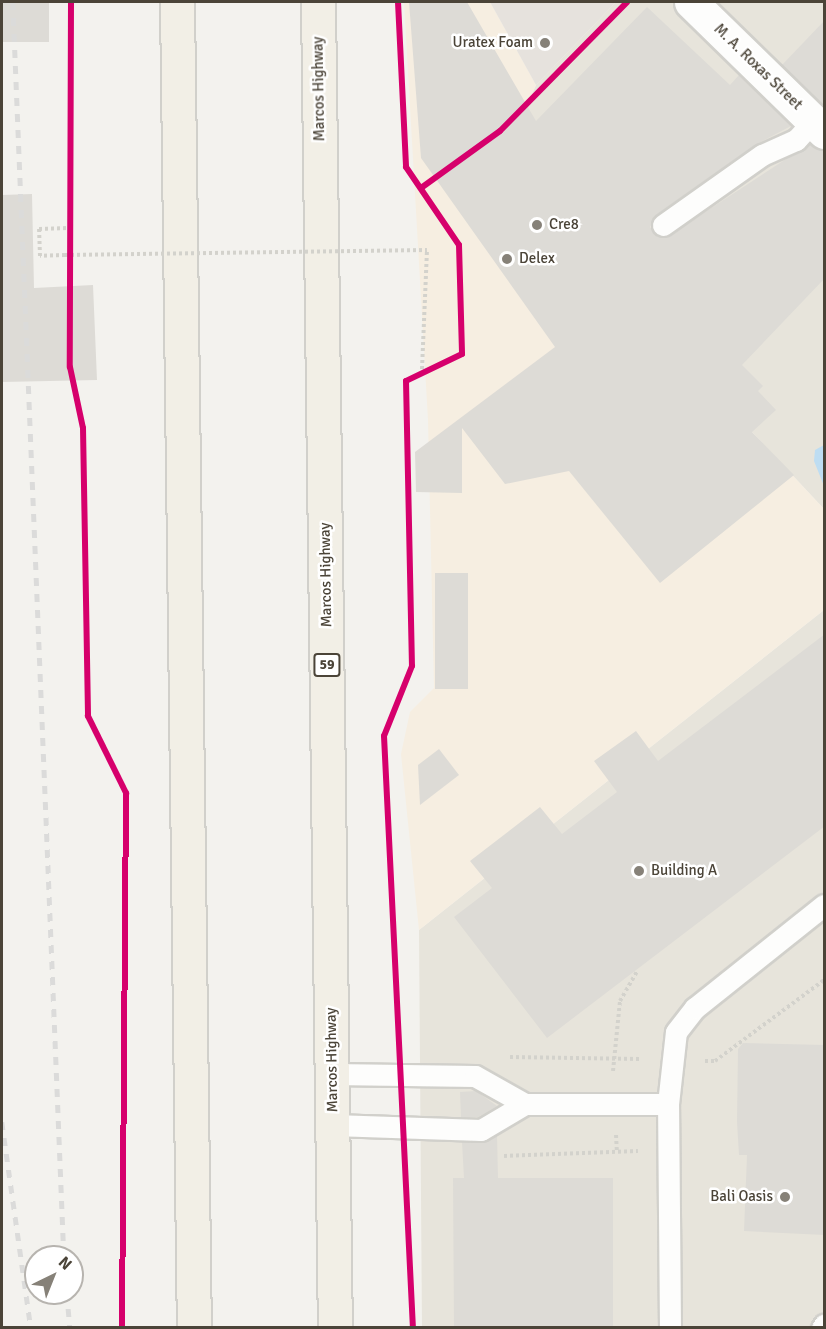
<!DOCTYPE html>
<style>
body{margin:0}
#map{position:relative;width:826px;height:1329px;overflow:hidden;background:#f3f2ee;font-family:Signika,sans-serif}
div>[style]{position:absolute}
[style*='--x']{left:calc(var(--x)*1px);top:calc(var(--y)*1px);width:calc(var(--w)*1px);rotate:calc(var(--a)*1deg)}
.residential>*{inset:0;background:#e7e4db}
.commercial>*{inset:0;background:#f6eee1}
.industrial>*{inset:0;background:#e6e2dd}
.water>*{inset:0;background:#beddf2}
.building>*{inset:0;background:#dddbd6;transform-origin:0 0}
.path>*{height:4px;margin-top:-2px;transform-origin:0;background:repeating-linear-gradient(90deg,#d3d2cc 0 3px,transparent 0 6px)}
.roads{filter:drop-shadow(2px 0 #d1d0cb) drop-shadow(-2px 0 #d1d0cb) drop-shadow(0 2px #d1d0cb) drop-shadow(0 -2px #d1d0cb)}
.service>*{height:21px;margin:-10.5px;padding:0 10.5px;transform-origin:10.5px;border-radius:10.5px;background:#fdfdfc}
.tertiary>*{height:33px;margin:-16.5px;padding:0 16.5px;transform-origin:16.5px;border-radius:16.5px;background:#fdfdfc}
.primary>*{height:33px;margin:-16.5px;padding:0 16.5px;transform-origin:16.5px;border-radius:16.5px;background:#f2efe6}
.rail>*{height:4.5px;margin-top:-2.25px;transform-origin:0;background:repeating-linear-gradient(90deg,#dbdbda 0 8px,transparent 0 16px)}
.path-bridge>*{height:4px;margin-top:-2px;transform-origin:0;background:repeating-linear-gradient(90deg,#d3d2cc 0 3px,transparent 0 6px)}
.cycleway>*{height:6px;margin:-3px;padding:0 3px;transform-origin:3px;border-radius:3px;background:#d6006c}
.dots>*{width:16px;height:16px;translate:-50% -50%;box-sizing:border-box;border:3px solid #fff;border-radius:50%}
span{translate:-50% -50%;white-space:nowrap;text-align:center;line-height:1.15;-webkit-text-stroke:5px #fff;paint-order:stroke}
.shield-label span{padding:2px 4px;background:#fff;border:2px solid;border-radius:4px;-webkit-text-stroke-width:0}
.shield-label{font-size:14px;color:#4b4438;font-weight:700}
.poi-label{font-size:15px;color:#4b4438}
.right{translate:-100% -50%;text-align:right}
.left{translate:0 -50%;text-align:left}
.street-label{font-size:15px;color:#4b4438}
.frame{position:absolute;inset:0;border:3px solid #4b4438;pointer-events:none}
.north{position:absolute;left:24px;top:1245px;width:60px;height:60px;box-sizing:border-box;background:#fff;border:2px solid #b7b4af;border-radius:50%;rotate:43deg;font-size:16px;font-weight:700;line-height:24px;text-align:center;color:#4b4438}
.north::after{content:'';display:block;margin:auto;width:21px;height:27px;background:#868178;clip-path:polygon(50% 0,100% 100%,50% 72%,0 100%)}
</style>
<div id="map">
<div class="residential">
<div style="clip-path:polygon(616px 2px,824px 2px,824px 509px,621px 292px,513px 137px,536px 85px)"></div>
<div style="clip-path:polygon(824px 610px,824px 1327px,422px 1327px,419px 930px)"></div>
</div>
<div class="commercial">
<div style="clip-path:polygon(404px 2px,490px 2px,536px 85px,513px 137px,621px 292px,824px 509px,824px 610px,419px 930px,401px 754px,410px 712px,434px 688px,428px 420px)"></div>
</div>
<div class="industrial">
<div style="clip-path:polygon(490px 2px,616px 2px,536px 85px)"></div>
</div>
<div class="water">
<div style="clip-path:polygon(824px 445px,824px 486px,814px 461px,815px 450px)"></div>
</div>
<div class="building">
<div style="left:2px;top:2px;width:47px;height:40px"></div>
<div style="clip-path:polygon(409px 2px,467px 2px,536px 121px,647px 7px,730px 85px,739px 75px,791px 126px,755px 145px,656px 215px,650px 227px,658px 237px,670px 235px,809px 144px,825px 150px,825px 278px,742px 365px,763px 386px,758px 391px,776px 410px,752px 432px,794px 475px,660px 583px,569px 471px,505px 484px,462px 428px,462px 493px,416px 492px,415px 452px,555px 347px,421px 158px)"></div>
<div style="clip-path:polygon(825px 20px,825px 106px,782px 65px)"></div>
<div style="clip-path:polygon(32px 194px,34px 288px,93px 285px,97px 380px,2px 382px,2px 195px)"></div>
<div style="left:435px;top:573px;width:33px;height:116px"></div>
<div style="clip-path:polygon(825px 634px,825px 826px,547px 1038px,454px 917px,492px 888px,470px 861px,540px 807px,562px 834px,617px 792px,594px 761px,636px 731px,658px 761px)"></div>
<div style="clip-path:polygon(439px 749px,459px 775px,420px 805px,418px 765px)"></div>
<div style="clip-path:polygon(743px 1043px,825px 1045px,825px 1235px,744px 1231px,747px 1155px,739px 1155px,737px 1122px,738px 1049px)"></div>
<div style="clip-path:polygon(476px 1091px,497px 1106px,478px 1117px,461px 1117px,460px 1092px)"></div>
<div style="clip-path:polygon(497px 1135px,498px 1178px,613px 1178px,613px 1328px,454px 1328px,453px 1178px,464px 1178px,462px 1142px,481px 1143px)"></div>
</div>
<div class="path">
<div style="--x:65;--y:255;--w:25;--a:178"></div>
<div style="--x:40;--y:256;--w:27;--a:-92"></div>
<div style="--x:39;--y:229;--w:29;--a:-2"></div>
<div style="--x:422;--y:369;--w:119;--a:-87.6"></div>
<div style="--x:510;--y:1057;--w:130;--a:0.9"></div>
<div style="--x:705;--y:1061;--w:10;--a:0"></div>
<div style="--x:715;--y:1061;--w:136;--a:-36.6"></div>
<div style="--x:613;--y:1071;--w:70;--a:-84.3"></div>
<div style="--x:620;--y:1001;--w:34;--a:-60"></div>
<div style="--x:616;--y:1135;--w:17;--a:87"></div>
<div style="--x:504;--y:1156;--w:134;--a:-2.1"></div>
</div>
<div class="roads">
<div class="service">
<div style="--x:663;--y:225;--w:121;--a:-35.3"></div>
<div style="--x:762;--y:155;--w:37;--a:-24"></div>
<div style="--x:796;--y:140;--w:25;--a:-48"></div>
<div style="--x:332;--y:1074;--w:143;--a:0.8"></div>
<div style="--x:475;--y:1076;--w:57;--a:29.2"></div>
<div style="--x:525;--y:1104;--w:143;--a:0"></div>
<div style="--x:333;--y:1125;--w:148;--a:1.9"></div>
<div style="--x:481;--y:1130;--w:51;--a:-30.6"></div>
<div style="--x:670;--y:1328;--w:224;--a:-90.5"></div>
<div style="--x:668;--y:1104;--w:72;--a:-83.7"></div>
<div style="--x:676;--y:1032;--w:31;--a:-52"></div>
<div style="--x:695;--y:1008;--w:165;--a:-38.6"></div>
<div style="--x:822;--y:1328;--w:4;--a:-56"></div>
</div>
<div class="tertiary">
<div style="--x:691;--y:2;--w:186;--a:44.3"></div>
</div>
<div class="primary">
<div style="--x:177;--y:2;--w:1326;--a:89.27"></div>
<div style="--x:318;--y:2;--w:1326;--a:89.27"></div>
</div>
</div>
<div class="rail">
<div style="--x:13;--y:2;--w:1256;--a:87.67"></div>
<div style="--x:2;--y:1122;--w:208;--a:82"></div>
<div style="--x:67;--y:1293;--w:35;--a:85"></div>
</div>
<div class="path-bridge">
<div style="--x:65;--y:255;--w:362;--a:-0.8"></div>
</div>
<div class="cycleway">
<div style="--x:71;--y:2;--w:365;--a:90.2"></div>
<div style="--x:70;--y:367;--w:62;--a:78"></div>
<div style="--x:83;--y:428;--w:288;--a:89"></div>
<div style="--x:88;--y:716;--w:86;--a:63.7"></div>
<div style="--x:126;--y:793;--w:535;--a:90.43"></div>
<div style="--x:398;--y:2;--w:165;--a:87.2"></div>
<div style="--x:406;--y:167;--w:94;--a:55.8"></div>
<div style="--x:459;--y:245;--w:109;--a:88.4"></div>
<div style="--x:462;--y:354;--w:62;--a:154.3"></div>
<div style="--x:406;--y:381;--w:285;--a:88.8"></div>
<div style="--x:412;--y:666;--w:75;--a:111.8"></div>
<div style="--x:384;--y:736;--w:593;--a:87.2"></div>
<div style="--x:421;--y:188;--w:97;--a:-35.8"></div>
<div style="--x:500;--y:131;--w:181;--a:-45.4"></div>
</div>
<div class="dots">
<div style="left:545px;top:43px;background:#868178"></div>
<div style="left:537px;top:225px;background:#868178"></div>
<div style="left:507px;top:259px;background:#868178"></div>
<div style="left:639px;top:871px;background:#868178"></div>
<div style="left:785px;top:1197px;background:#868178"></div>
</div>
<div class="shield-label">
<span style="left:327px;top:665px">59</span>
</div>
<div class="poi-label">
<span class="right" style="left:533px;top:43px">Uratex Foam</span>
<span class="left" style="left:549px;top:225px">Cre8</span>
<span class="left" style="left:519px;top:259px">Delex</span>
<span class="left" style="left:651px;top:871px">Building A</span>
<span class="right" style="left:773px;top:1197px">Bali Oasis</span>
</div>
<div class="street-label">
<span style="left:758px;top:67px;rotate:44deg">M. A. Roxas Street</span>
<span style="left:319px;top:89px;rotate:-91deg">Marcos Highway</span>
<span style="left:326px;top:575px;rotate:-91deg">Marcos Highway</span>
<span style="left:332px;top:1060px;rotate:-91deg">Marcos Highway</span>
</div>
<div class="frame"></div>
<div class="north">N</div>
</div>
